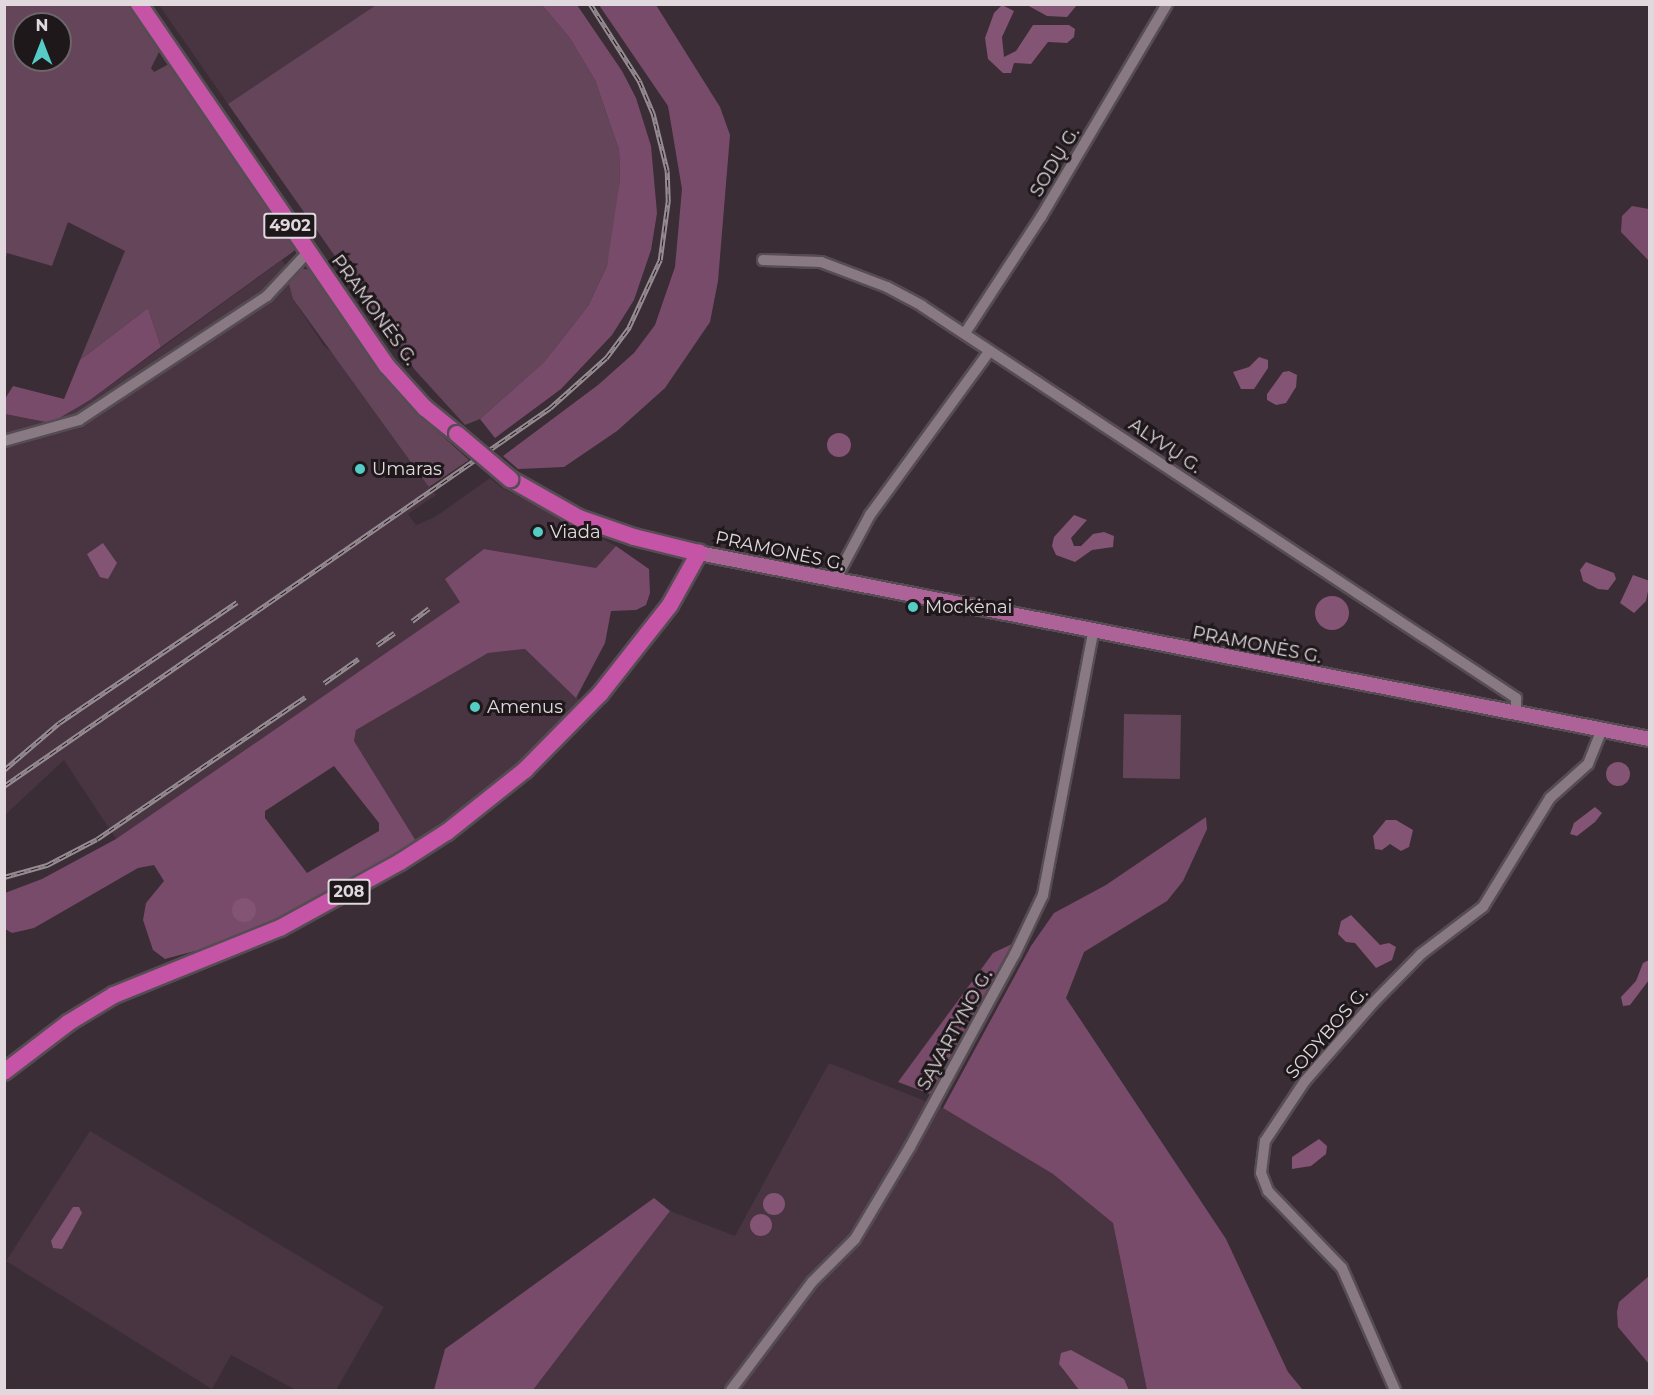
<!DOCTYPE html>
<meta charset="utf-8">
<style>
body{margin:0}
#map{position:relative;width:1654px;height:1395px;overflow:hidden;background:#3a2d36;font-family:Montserrat,sans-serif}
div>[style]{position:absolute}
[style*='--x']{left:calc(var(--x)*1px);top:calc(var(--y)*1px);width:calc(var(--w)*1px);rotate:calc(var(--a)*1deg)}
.built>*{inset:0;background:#483541}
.green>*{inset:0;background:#65455a;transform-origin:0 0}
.forest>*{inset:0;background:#794b6a}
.water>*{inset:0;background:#835473}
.round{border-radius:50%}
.roads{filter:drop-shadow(2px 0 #564c53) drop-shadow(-2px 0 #564c53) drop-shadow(0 2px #564c53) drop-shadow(0 -2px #564c53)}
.minor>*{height:10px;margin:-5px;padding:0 5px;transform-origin:5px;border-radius:5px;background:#887983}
.major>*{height:14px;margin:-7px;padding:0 7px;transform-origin:7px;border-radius:7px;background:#ad6398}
.highway>*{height:16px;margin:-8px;padding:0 8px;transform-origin:8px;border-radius:8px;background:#c654a6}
.rail>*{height:4.5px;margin-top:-2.25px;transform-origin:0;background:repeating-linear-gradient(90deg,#1e181b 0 7px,#968c92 0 14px);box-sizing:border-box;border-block:2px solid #968c92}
.bridges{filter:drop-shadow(2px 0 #564c53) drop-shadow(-2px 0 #564c53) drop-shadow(0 2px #564c53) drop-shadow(0 -2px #564c53)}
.highway-bridge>*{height:16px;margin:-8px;padding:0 8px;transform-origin:8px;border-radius:8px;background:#c654a6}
.dots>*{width:16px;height:16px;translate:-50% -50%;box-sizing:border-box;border:3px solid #1e181b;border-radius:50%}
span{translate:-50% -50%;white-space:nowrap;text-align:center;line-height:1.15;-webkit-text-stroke:6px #1e181b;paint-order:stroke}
.shield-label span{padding:2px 4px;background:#1e181b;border:2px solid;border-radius:4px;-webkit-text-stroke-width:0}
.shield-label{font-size:16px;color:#e0d8dd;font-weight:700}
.street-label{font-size:18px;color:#e0d8dd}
.poi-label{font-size:18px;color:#e0d8dd}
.left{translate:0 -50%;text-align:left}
.frame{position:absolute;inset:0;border:6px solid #e0d8dd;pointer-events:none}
.north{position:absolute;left:12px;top:12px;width:60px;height:60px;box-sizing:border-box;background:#1e181b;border:2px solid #6c6569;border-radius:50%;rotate:0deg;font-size:16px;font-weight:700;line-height:24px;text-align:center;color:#e0d8dd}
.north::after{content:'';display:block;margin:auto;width:21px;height:27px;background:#55cdc6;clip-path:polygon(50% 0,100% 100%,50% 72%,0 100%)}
</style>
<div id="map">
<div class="built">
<div style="clip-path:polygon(159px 5px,376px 5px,228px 104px)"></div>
<div style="clip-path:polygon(282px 260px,291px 274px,293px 299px,324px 346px,335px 355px,436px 495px,408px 514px,416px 525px,435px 517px,490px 478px,502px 488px,616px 546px,596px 568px,484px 549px,461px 602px,116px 839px,64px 760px,5px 815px,5px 414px,51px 423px,90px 400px)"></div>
<div style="clip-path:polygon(525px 649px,583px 703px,498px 781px,416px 841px,354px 741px,356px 730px,488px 653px)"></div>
<div style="clip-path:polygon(829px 1063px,943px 1108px,1053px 1174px,1113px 1223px,1147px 1390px,1129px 1390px,1127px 1384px,1062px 1369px,1079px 1390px,533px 1390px,670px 1211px,735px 1236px)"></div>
<div style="clip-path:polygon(90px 1131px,384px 1307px,336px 1390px,296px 1390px,231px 1355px,212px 1389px,6px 1261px)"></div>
</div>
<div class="green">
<div style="clip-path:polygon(evenodd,5px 4px,129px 5px,160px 50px,151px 68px,154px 72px,169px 64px,294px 242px,294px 251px,161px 347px,148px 308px,80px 360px,125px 251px,68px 222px,52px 266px,7px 253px,5px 261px,5px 4px,24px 24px,60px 24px,60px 60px,24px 60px,24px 24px)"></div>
<div style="clip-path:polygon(376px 5px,542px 5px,569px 37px,595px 80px,619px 150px,620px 180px,614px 234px,607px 266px,588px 306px,544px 362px,480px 419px,465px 425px,415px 370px,228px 104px)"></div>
<div style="clip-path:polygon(299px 268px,310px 270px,409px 406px,469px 460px,429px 487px,293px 299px,289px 284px,291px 274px)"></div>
<div style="left:1124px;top:714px;width:57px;height:64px;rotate:1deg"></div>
</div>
<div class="forest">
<div style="clip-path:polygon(542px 5px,577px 5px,622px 71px,636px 98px,651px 146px,657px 213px,651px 250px,634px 300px,612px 335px,561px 389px,495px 438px,480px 419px,544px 362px,588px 306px,607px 266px,620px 180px,619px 150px,595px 80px,569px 37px)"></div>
<div style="clip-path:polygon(599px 5px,656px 5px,720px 107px,730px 135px,718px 281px,710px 322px,665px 388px,617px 431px,564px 467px,518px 469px,503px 456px,598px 385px,634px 353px,655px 325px,675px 267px,682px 189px,668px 106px)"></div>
<div style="clip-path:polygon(1632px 206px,1649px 209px,1649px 261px,1621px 232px,1622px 216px)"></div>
<div style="clip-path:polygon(148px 308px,161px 347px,90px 400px,51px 423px,5px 414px,5px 399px,13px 386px,64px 399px,80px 360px)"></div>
<div style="clip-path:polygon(evenodd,616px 546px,649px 569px,650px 593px,646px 605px,636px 610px,611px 611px,605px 643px,576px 698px,525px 649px,488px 653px,356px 730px,354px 741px,416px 841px,299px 911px,232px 941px,165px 959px,153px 950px,143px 920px,146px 903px,164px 881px,154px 865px,138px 868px,34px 928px,12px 933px,5px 929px,5px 893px,42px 879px,116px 839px,460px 602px,445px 579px,484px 549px,596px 568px,616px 546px,334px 766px,379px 823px,379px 831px,307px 873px,265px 818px,265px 811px,334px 766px)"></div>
<div style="clip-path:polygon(1206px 817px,1207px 829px,1183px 881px,1167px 901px,1084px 952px,1066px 998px,1226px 1239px,1288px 1372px,1303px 1390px,1147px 1390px,1113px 1223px,1053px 1174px,943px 1108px,1031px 946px,1054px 913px,1106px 885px)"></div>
<div style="clip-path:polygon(1012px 944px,930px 1094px,898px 1082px,993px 953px)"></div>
<div style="clip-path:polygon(654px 1198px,670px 1211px,533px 1390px,434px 1390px,445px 1349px)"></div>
<div style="clip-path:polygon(1649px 1276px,1650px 1276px,1649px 1364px,1618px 1327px,1617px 1312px,1619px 1302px)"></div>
</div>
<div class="water">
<div style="clip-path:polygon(1002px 5px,1014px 11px,1002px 37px,1004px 57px,1016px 51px,1033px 25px,1069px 25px,1075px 29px,1074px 37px,1067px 43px,1048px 42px,1031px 64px,1014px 63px,1011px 73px,1003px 73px,988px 59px,985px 38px,994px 13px)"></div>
<div style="clip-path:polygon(1027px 5px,1077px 5px,1067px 17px,1047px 16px)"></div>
<div style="clip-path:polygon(1259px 357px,1268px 360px,1268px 368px,1254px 389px,1241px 389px,1233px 372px,1249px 367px)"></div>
<div style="clip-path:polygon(1289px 371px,1297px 375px,1296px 387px,1286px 403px,1276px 405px,1267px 400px,1267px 394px,1283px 372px)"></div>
<div class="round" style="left:827px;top:433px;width:24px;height:24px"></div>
<div style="clip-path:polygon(1074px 515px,1087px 520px,1071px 538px,1074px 546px,1081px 546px,1093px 534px,1104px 532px,1114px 536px,1113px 547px,1092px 550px,1075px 562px,1056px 555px,1052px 546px,1054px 537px)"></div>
<div style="clip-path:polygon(103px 543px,117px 563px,108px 579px,100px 577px,87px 554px)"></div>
<div style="clip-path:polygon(1586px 562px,1614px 573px,1616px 579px,1608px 590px,1598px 589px,1583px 581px,1580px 570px)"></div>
<div style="clip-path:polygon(1633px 575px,1650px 581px,1646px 601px,1634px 613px,1620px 603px)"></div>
<div class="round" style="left:1315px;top:596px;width:34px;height:34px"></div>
<div class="round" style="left:1606px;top:762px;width:24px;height:24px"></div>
<div style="clip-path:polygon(1595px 807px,1602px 813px,1595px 822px,1577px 836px,1570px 834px,1574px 823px)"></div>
<div style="clip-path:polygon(1386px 820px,1396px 820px,1413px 830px,1409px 847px,1401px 851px,1390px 844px,1382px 850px,1375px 849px,1373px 836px)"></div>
<div class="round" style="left:232px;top:898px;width:24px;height:24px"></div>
<div style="clip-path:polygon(1351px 915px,1380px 945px,1389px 943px,1396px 947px,1392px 960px,1376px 968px,1355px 943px,1346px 942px,1338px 934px,1341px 921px)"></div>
<div style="clip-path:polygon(1649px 960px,1649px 980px,1630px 1005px,1623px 1006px,1621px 997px,1636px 981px,1643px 963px)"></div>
<div style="clip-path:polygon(1319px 1139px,1327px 1146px,1326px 1154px,1311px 1166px,1292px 1169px,1292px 1157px)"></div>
<div class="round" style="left:763px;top:1193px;width:22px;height:22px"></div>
<div style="clip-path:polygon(73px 1207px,79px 1207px,82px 1213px,62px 1249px,53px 1248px,51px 1241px)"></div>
<div class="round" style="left:750px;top:1214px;width:22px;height:22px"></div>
<div style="clip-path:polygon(1071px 1350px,1124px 1379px,1129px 1390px,1079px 1390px,1059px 1364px,1061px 1353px)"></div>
</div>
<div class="roads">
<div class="minor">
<div style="--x:763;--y:260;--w:58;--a:2"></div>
<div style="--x:821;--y:262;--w:71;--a:20.7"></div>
<div style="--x:887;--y:287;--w:40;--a:28"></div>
<div style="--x:922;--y:306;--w:712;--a:33.42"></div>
<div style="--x:1516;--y:698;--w:16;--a:90"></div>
<div style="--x:965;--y:333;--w:139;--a:-56.8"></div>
<div style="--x:1041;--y:217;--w:247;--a:-59.4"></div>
<div style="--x:4;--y:441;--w:78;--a:-15.6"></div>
<div style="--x:79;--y:420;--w:225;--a:-33.4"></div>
<div style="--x:267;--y:296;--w:60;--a:-47"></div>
<div style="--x:834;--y:582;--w:76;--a:-61.8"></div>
<div style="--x:870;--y:515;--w:202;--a:-53.9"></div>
<div style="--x:731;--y:1390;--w:135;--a:-53.1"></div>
<div style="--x:812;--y:1282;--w:61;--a:-45"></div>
<div style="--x:855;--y:1239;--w:107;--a:-59.1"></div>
<div style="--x:910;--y:1147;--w:220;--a:-61.5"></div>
<div style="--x:1015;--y:954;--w:65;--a:-64.6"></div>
<div style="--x:1043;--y:895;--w:267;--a:-79.2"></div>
<div style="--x:1395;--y:1390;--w:133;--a:-113.5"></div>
<div style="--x:1342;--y:1268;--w:107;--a:-133.9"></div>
<div style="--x:1268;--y:1191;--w:19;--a:-111"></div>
<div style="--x:1261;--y:1173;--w:32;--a:-83"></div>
<div style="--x:1265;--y:1141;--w:72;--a:-56.3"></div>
<div style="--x:1305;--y:1081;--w:103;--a:-48.9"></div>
<div style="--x:1373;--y:1003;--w:69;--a:-45.6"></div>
<div style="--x:1421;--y:954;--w:78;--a:-37.2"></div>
<div style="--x:1483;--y:907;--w:128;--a:-58.4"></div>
<div style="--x:1550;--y:798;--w:51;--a:-41.8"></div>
<div style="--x:1588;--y:764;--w:37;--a:-68"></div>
</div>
<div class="major">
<div style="--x:699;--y:553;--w:969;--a:11.07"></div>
</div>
<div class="highway">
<div style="--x:139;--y:4;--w:439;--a:55.6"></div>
<div style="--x:387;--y:366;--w:57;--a:47.9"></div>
<div style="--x:425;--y:408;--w:41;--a:39.1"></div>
<div style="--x:4;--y:1072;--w:81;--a:-37.4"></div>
<div style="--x:68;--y:1023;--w:54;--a:-31.3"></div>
<div style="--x:114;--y:995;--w:179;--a:-22"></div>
<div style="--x:280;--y:928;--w:137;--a:-28.8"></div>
<div style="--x:400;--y:862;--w:56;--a:-32.6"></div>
<div style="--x:447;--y:832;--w:100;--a:-38.5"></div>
<div style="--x:525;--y:770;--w:107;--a:-45.4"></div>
<div style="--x:600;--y:694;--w:113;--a:-51.8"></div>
<div style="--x:670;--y:605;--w:60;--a:-60.9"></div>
<div style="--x:699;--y:553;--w:67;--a:-166.2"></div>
<div style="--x:634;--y:537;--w:58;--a:-160.9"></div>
<div style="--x:579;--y:518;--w:79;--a:-150.5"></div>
</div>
</div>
<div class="rail">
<div style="--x:412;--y:621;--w:21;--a:-37"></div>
<div style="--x:377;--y:645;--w:21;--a:-35"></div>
<div style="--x:324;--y:683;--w:42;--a:-35.2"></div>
<div style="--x:4;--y:770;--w:72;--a:-40.5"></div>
<div style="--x:59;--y:723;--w:215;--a:-34.2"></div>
<div style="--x:4;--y:786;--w:664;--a:-34.7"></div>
<div style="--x:550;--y:408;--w:75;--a:-41.8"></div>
<div style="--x:606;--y:358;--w:39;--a:-53"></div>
<div style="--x:629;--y:327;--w:74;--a:-65.2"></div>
<div style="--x:660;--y:260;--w:60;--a:-82.3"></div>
<div style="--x:668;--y:201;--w:30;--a:-92"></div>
<div style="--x:667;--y:171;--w:59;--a:-103.8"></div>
<div style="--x:653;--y:114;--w:36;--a:-113"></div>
<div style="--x:639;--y:81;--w:91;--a:-122.5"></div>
<div style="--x:4;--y:877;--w:45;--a:-15.6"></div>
<div style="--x:47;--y:865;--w:56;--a:-27.5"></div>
<div style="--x:97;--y:839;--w:252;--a:-34.3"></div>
</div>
<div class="bridges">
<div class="highway-bridge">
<div style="--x:457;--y:434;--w:70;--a:40.3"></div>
</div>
</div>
<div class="dots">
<div style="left:360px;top:469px;background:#55cdc6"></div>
<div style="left:538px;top:532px;background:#55cdc6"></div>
<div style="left:913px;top:607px;background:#55cdc6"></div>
<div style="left:475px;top:707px;background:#55cdc6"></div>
</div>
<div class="shield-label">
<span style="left:290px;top:226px">4902</span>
<span style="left:349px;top:892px">208</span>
</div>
<div class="street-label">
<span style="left:1055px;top:162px;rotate:-59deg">SODŲ G.</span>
<span style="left:374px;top:310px;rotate:54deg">PRAMONĖS G.</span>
<span style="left:1165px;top:446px;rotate:34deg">ALYVŲ G.</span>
<span style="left:780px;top:551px;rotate:12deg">PRAMONĖS G.</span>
<span style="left:1257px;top:645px;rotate:11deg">PRAMONĖS G.</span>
<span style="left:955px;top:1030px;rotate:-61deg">SĄVARTYNO G.</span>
<span style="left:1327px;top:1033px;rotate:-49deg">SODYBOS G.</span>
</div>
<div class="poi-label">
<span class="left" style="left:372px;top:469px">Umaras</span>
<span class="left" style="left:550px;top:532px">Viada</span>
<span class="left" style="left:925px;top:607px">Mockėnai</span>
<span class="left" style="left:487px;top:707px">Amenus</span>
</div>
<div class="frame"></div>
<div class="north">N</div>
</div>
